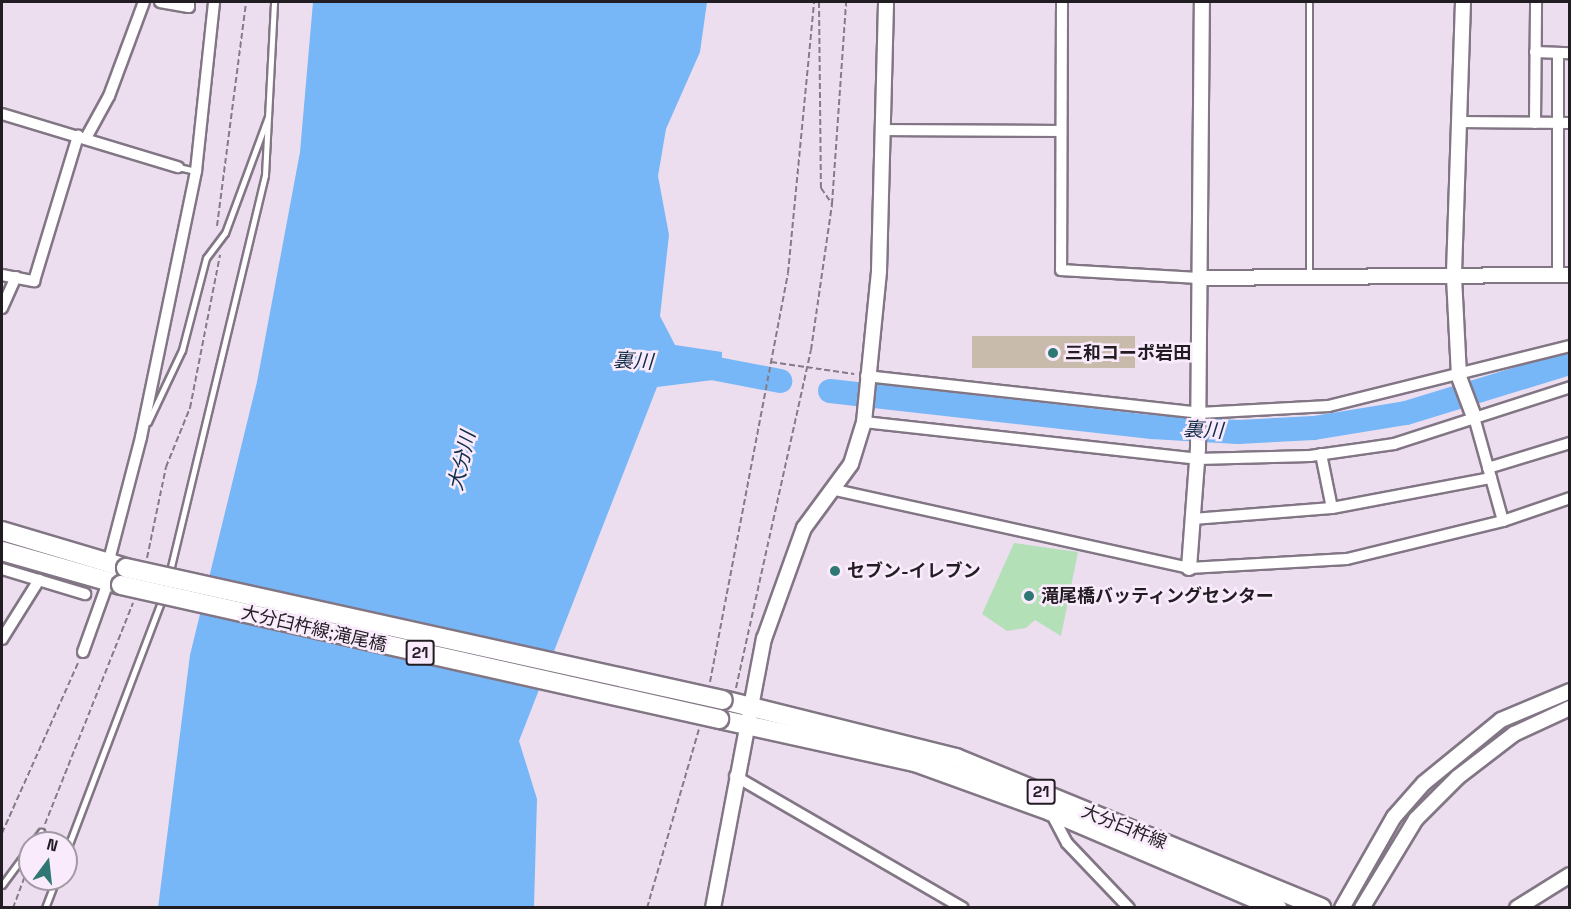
<!DOCTYPE html>
<meta charset="utf-8">
<style>
body{margin:0}
#map{position:relative;width:1571px;height:909px;overflow:hidden;background:#ecdeef;font-family:"Space Grotesk","Noto Sans JP",sans-serif}
div>[style]{position:absolute}
[style*='--x']{left:calc(var(--x)*1px);top:calc(var(--y)*1px);width:calc(var(--w)*1px);rotate:calc(var(--a)*1deg)}
.green>*{inset:0;background:#b4e0b7}
.water>*{inset:0;background:#77b6f7}
.river>*{height:24px;margin:-12px;padding:0 12px;transform-origin:12px;border-radius:12px;background:#77b6f7}
.building>*{inset:0;background:#c9bbab;transform-origin:0 0}
.path>*{height:2px;margin-top:-1px;transform-origin:0;background:repeating-linear-gradient(90deg,#857b87 0 6px,transparent 0 9px)}
.roads{filter:drop-shadow(2px 0 #827685) drop-shadow(-2px 0 #827685) drop-shadow(0 2px #827685) drop-shadow(0 -2px #827685)}
.service>*{height:5px;margin:-2.5px;padding:0 2.5px;transform-origin:2.5px;border-radius:2.5px;background:#fff}
.minor>*{height:10px;margin:-5px;padding:0 5px;transform-origin:5px;border-radius:5px;background:#fff}
.tertiary>*{height:14px;margin:-7px;padding:0 7px;transform-origin:7px;border-radius:7px;background:#fff}
.primary>*{height:18px;margin:-9px;padding:0 9px;transform-origin:9px;border-radius:9px;background:#fff}
.bridges{filter:drop-shadow(2px 0 #827685) drop-shadow(-2px 0 #827685) drop-shadow(0 2px #827685) drop-shadow(0 -2px #827685)}
.primary-bridge>*{height:18px;margin:-9px;padding:0 9px;transform-origin:9px;border-radius:9px;background:#fff}
.dots>*{width:16px;height:16px;translate:-50% -50%;box-sizing:border-box;border:3px solid #f9ebfc;border-radius:50%}
span{translate:-50% -50%;white-space:nowrap;text-align:center;line-height:1.15;-webkit-text-stroke:5px #f9ebfc;paint-order:stroke}
.shield-label span{padding:2px 4px;background:#f9ebfc;border:2px solid;border-radius:4px;-webkit-text-stroke-width:0}
.shield-label{font-size:16px;color:#221d23;font-weight:700}
.poi-label{font-size:18px;color:#221d23;font-weight:700}
.left{translate:0 -50%;text-align:left}
.street-label{font-size:18px;color:#221d23}
.water-label{font-size:20px;color:#112c46;font-style:italic}
.frame{position:absolute;inset:0;border:3px solid #221d23;pointer-events:none}
.north{position:absolute;left:18px;top:831px;width:60px;height:60px;box-sizing:border-box;background:#f9ebfc;border:2px solid #a399a5;border-radius:50%;rotate:15deg;font-size:16px;font-weight:700;line-height:24px;text-align:center;color:#221d23}
.north::after{content:'';display:block;margin:auto;width:21px;height:27px;background:#2e7773;clip-path:polygon(50% 0,100% 100%,50% 72%,0 100%)}
</style>
<div id="map">
<div class="green">
<div style="clip-path:polygon(1014px 543px,1078px 552px,1061px 636px,1035px 620px,1026px 628px,1007px 631px,982px 614px)"></div>
</div>
<div class="water">
<div style="clip-path:polygon(313px 2px,707px 2px,700px 52px,666px 129px,658px 176px,669px 235px,660px 316px,675px 345px,722px 352px,721px 379px,657px 387px,519px 741px,537px 799px,534px 907px,158px 908px,190px 655px,257px 382px,300px 152px)"></div>
</div>
<div class="river">
<div style="--x:691;--y:364;--w:91;--a:10.8"></div>
<div style="--x:830;--y:391;--w:324;--a:6.4"></div>
<div style="--x:1152;--y:427;--w:86;--a:3.3"></div>
<div style="--x:1238;--y:432;--w:76;--a:-3"></div>
<div style="--x:1314;--y:428;--w:93;--a:-9.3"></div>
<div style="--x:1406;--y:413;--w:171;--a:-17"></div>
</div>
<div class="building">
<div style="left:972px;top:336px;width:163px;height:32px"></div>
</div>
<div class="path">
<div style="--x:819;--y:2;--w:186;--a:89.4"></div>
<div style="--x:821;--y:188;--w:19;--a:55"></div>
<div style="--x:217;--y:226;--w:226;--a:-82.6"></div>
<div style="--x:771;--y:362;--w:84;--a:8.2"></div>
<div style="--x:147;--y:558;--w:93;--a:-78.2"></div>
<div style="--x:166;--y:467;--w:64;--a:-67.9"></div>
<div style="--x:190;--y:408;--w:156;--a:-78.9"></div>
<div style="--x:710;--y:682;--w:416;--a:-79.2"></div>
<div style="--x:788;--y:273;--w:272;--a:-84.5"></div>
<div style="--x:736;--y:688;--w:346;--a:-77.5"></div>
<div style="--x:811;--y:350;--w:148;--a:-81.8"></div>
<div style="--x:832;--y:204;--w:202;--a:-86"></div>
<div style="--x:45;--y:824;--w:238;--a:-68.3"></div>
<div style="--x:2;--y:833;--w:186;--a:-65.9"></div>
<div style="--x:13;--y:908;--w:46;--a:-69.6"></div>
<div style="--x:647;--y:908;--w:186;--a:-73.8"></div>
</div>
<div class="roads">
<div class="service">
<div style="--x:1309;--y:2;--w:274;--a:90"></div>
<div style="--x:178;--y:167;--w:18;--a:13"></div>
<div style="--x:148;--y:422;--w:80;--a:-64.7"></div>
<div style="--x:182;--y:350;--w:95;--a:-75.4"></div>
<div style="--x:206;--y:258;--w:31;--a:-53"></div>
<div style="--x:225;--y:233;--w:124;--a:-69.7"></div>
<div style="--x:169;--y:575;--w:411;--a:-76.5"></div>
<div style="--x:265;--y:175;--w:173;--a:-87"></div>
<div style="--x:33;--y:843;--w:14;--a:-54"></div>
<div style="--x:66;--y:852;--w:271;--a:-69.2"></div>
<div style="--x:2;--y:885;--w:47;--a:-53.6"></div>
<div style="--x:45;--y:908;--w:31;--a:-69"></div>
</div>
<div class="minor">
<div style="--x:160;--y:2;--w:29;--a:10"></div>
<div style="--x:189;--y:7;--w:5;--a:-90"></div>
<div style="--x:1062;--y:2;--w:268;--a:90.2"></div>
<div style="--x:1061;--y:270;--w:137;--a:3.3"></div>
<div style="--x:1535;--y:52;--w:35;--a:2"></div>
<div style="--x:2;--y:114;--w:184;--a:16.8"></div>
<div style="--x:1459;--y:122;--w:111;--a:0.5"></div>
<div style="--x:1535;--y:123;--w:121;--a:-89.5"></div>
<div style="--x:881;--y:130;--w:180;--a:0.3"></div>
<div style="--x:86;--y:138;--w:48;--a:-61.3"></div>
<div style="--x:109;--y:96;--w:100;--a:-69.6"></div>
<div style="--x:2;--y:275;--w:33;--a:11"></div>
<div style="--x:34;--y:281;--w:152;--a:-73.1"></div>
<div style="--x:1558;--y:275;--w:222;--a:-90"></div>
<div style="--x:2;--y:308;--w:34;--a:-66"></div>
<div style="--x:866;--y:376;--w:335;--a:6.3"></div>
<div style="--x:1199;--y:413;--w:130;--a:-3.1"></div>
<div style="--x:1329;--y:406;--w:248;--a:-14"></div>
<div style="--x:1474;--y:417;--w:108;--a:74.4"></div>
<div style="--x:864;--y:422;--w:335;--a:6.3"></div>
<div style="--x:1197;--y:459;--w:113;--a:-1.5"></div>
<div style="--x:1310;--y:456;--w:85;--a:-8.1"></div>
<div style="--x:1394;--y:444;--w:185;--a:-17.9"></div>
<div style="--x:1321;--y:454;--w:55;--a:78.5"></div>
<div style="--x:1488;--y:468;--w:86;--a:-17"></div>
<div style="--x:835;--y:490;--w:362;--a:12.4"></div>
<div style="--x:1189;--y:568;--w:158;--a:-3.3"></div>
<div style="--x:1347;--y:559;--w:161;--a:-13.7"></div>
<div style="--x:1503;--y:521;--w:71;--a:-18.9"></div>
<div style="--x:1193;--y:519;--w:139;--a:-4.5"></div>
<div style="--x:1332;--y:508;--w:162;--a:-10.7"></div>
<div style="--x:108;--y:564;--w:131;--a:-75.4"></div>
<div style="--x:141;--y:437;--w:272;--a:-78.3"></div>
<div style="--x:196;--y:171;--w:170;--a:-83.9"></div>
<div style="--x:2;--y:569;--w:87;--a:16.8"></div>
<div style="--x:2;--y:639;--w:70;--a:-57.9"></div>
<div style="--x:83;--y:652;--w:74;--a:-70.3"></div>
<div style="--x:735;--y:776;--w:263;--a:30.1"></div>
<div style="--x:1050;--y:811;--w:36;--a:62"></div>
<div style="--x:1067;--y:843;--w:90;--a:46.4"></div>
</div>
<div class="tertiary">
<div style="--x:1463;--y:2;--w:275;--a:91.9"></div>
<div style="--x:1454;--y:277;--w:100;--a:87.1"></div>
<div style="--x:1459;--y:377;--w:43;--a:69.4"></div>
<div style="--x:1198;--y:278;--w:372;--a:-0.5"></div>
<div style="--x:1189;--y:568;--w:119;--a:-85.7"></div>
<div style="--x:1198;--y:449;--w:447;--a:-89.5"></div>
<div style="--x:713;--y:908;--w:274;--a:-79.3"></div>
<div style="--x:764;--y:639;--w:118;--a:-70.2"></div>
<div style="--x:804;--y:528;--w:79;--a:-53.7"></div>
<div style="--x:851;--y:464;--w:44;--a:-72.8"></div>
<div style="--x:864;--y:422;--w:152;--a:-84.3"></div>
<div style="--x:879;--y:271;--w:269;--a:-88.5"></div>
<div style="--x:1342;--y:908;--w:105;--a:-60.3"></div>
<div style="--x:1394;--y:817;--w:45;--a:-48.6"></div>
<div style="--x:1424;--y:783;--w:99;--a:-39.3"></div>
<div style="--x:1501;--y:720;--w:75;--a:-22.8"></div>
<div style="--x:1362;--y:908;--w:104;--a:-58.8"></div>
<div style="--x:1416;--y:819;--w:59;--a:-45"></div>
<div style="--x:1458;--y:777;--w:71;--a:-37.5"></div>
<div style="--x:1514;--y:734;--w:62;--a:-24.9"></div>
<div style="--x:1517;--y:908;--w:62;--a:-31.9"></div>
</div>
<div class="primary">
<div style="--x:2;--y:531;--w:129;--a:16.6"></div>
<div style="--x:2;--y:551;--w:124;--a:15.9"></div>
<div style="--x:723;--y:700;--w:240;--a:14"></div>
<div style="--x:956;--y:758;--w:395;--a:22.3"></div>
<div style="--x:719;--y:719;--w:201;--a:12.4"></div>
<div style="--x:915;--y:762;--w:144;--a:19.9"></div>
<div style="--x:1050;--y:811;--w:247;--a:23.1"></div>
</div>
</div>
<div class="bridges">
<div class="primary-bridge">
<div style="--x:126;--y:568;--w:611;--a:12.47"></div>
<div style="--x:121;--y:585;--w:613;--a:12.63"></div>
</div>
</div>
<div class="dots">
<div style="left:1053px;top:353px;background:#2e7773"></div>
<div style="left:835px;top:571px;background:#2e7773"></div>
<div style="left:1029px;top:596px;background:#2e7773"></div>
</div>
<div class="shield-label">
<span style="left:420px;top:653px">21</span>
<span style="left:1041px;top:792px">21</span>
</div>
<div class="poi-label">
<span class="left" style="left:1065px;top:353px">三和コーポ岩田</span>
<span class="left" style="left:847px;top:571px">セブン-イレブン</span>
<span class="left" style="left:1041px;top:596px">滝尾橋バッティングセンター</span>
</div>
<div class="street-label">
<span style="left:314px;top:629px;rotate:13deg">大分臼杵線;滝尾橋</span>
<span style="left:1124px;top:827px;rotate:22deg">大分臼杵線</span>
</div>
<div class="water-label">
<span style="left:633px;top:361px;rotate:3deg">裏川</span>
<span style="left:1203px;top:430px;rotate:3deg">裏川</span>
<span style="left:462px;top:461px;rotate:-77deg">大分川</span>
</div>
<div class="frame"></div>
<div class="north">N</div>
</div>
